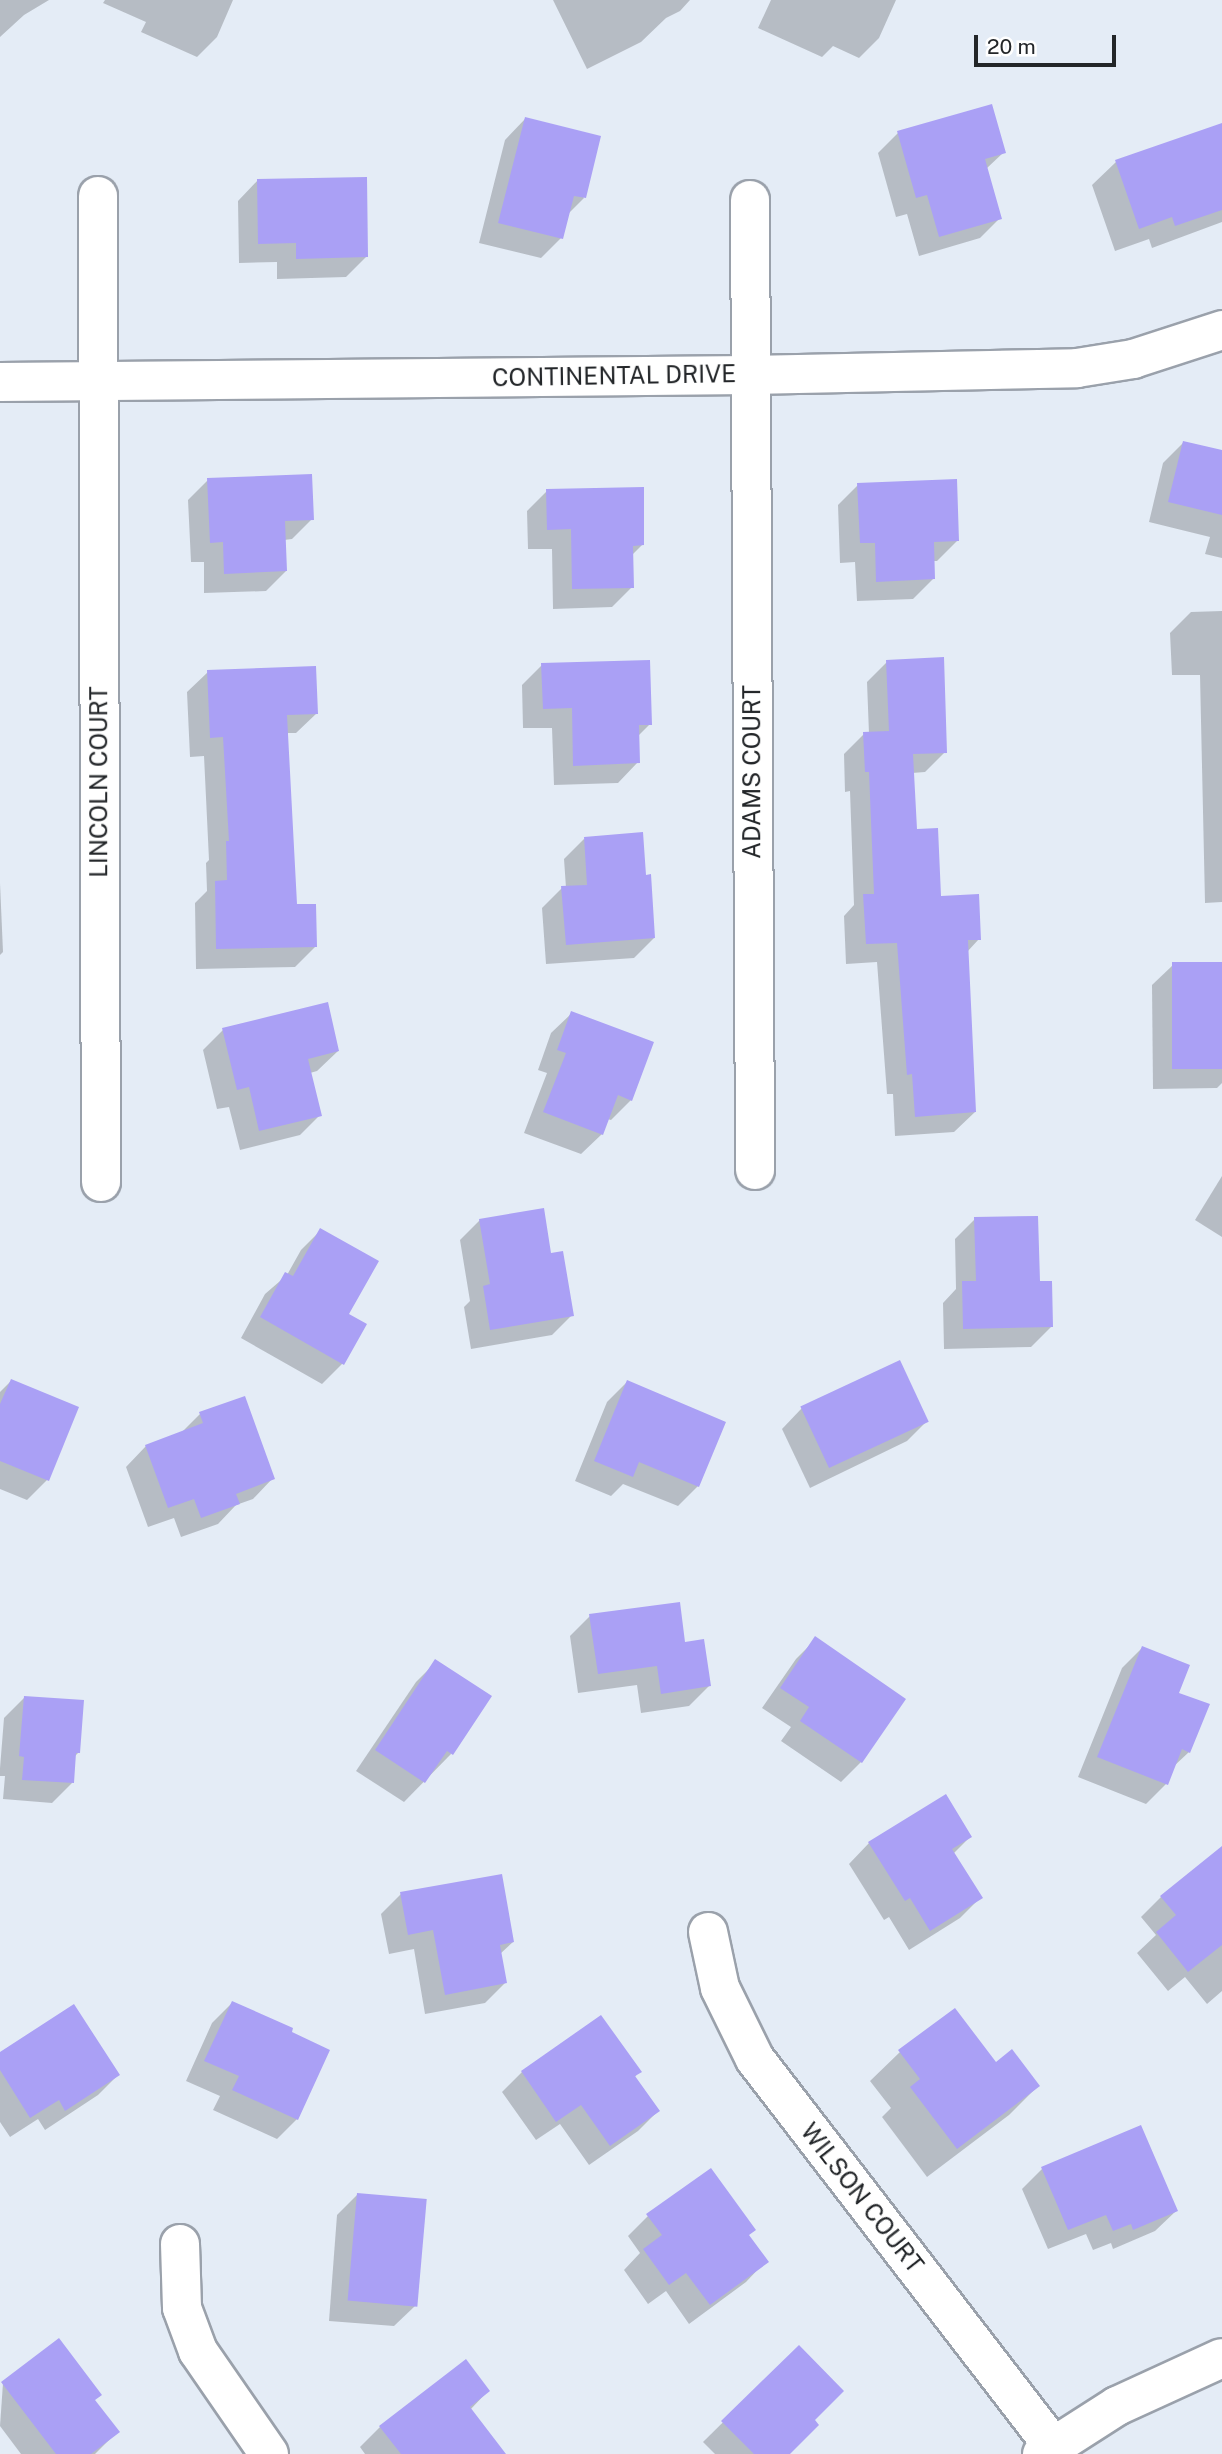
<!DOCTYPE html>
<style>
body{margin:0}
#map{position:relative;width:1222px;height:2454px;overflow:hidden;background:#e4ecf6;font-family:"Public Sans",sans-serif}
div>[style]{position:absolute}
[style*='--x']{left:calc(var(--x)*1px);top:calc(var(--y)*1px);width:calc(var(--w)*1px);rotate:calc(var(--a)*1deg)}
.shadow>*{inset:0;background:#0003}
.building>*{inset:0;background:#aaa0f5;transform-origin:0 0}
.roads{filter:drop-shadow(2px 0 #9aa1ab) drop-shadow(-2px 0 #9aa1ab) drop-shadow(0 2px #9aa1ab) drop-shadow(0 -2px #9aa1ab)}
.minor>*{height:38px;margin:-19px;padding:0 19px;transform-origin:19px;border-radius:19px;background:#fff}
span{translate:-50% -50%;white-space:nowrap;text-align:center;line-height:1.15;-webkit-text-stroke:7px #fff;paint-order:stroke}
.street-label{font-size:24px;color:#232629}
.scale{position:absolute;left:974px;top:35px;width:142px;height:32px;box-sizing:border-box;border:4px solid #232629;border-top:0;padding-left:9px;font-size:21px;line-height:24px;white-space:nowrap;color:#232629;-webkit-text-stroke:5px #fff;paint-order:stroke}
</style>
<div id="map">
<div class="shadow">
<div style="clip-path:polygon(0 0,49px 0,24px 15px,0 37px)"></div>
<div style="clip-path:polygon(105px 0,233px 0,217px 37px,197px 57px,141px 32px,146px 22px,103px 3px)"></div>
<div style="clip-path:polygon(553px 0,690px 0,680px 11px,666px 18px,641px 42px,587px 69px)"></div>
<div style="clip-path:polygon(771px 0,896px 0,879px 38px,859px 58px,833px 46px,822px 57px,758px 28px)"></div>
<div style="clip-path:polygon(525px 119px,584px 198px,567px 215px,561px 238px,541px 258px,479px 243px,505px 140px)"></div>
<div style="clip-path:polygon(1222px 132px,1222px 222px,1152px 248px,1149px 239px,1115px 251px,1092px 185px,1116px 162px)"></div>
<div style="clip-path:polygon(898px 133px,1004px 152px,986px 169px,1000px 218px,980px 238px,919px 256px,907px 214px,896px 217px,878px 153px)"></div>
<div style="clip-path:polygon(258px 180px,366px 257px,346px 277px,277px 279px,277px 262px,239px 263px,238px 201px)"></div>
<div style="clip-path:polygon(1183px 443px,1222px 452px,1222px 558px,1205px 554px,1210px 537px,1149px 522px,1163px 463px)"></div>
<div style="clip-path:polygon(208px 480px,312px 519px,292px 539px,284px 540px,286px 571px,266px 591px,204px 593px,204px 562px,191px 562px,188px 500px)"></div>
<div style="clip-path:polygon(858px 485px,957px 541px,937px 561px,933px 561px,933px 579px,913px 599px,857px 601px,855px 562px,840px 563px,838px 505px)"></div>
<div style="clip-path:polygon(547px 491px,643px 544px,631px 556px,632px 587px,612px 607px,553px 609px,552px 549px,528px 549px,527px 511px)"></div>
<div style="clip-path:polygon(1222px 611px,1222px 902px,1205px 903px,1200px 675px,1172px 675px,1170px 633px,1191px 612px)"></div>
<div style="clip-path:polygon(887px 662px,945px 752px,925px 772px,912px 773px,915px 831px,939px 898px,979px 939px,967px 952px,975px 1112px,954px 1132px,895px 1136px,893px 1094px,887px 1094px,877px 962px,846px 964px,844px 916px,854px 905px,850px 791px,845px 792px,844px 754px,864px 734px,869px 734px,867px 682px)"></div>
<div style="clip-path:polygon(542px 665px,650px 724px,637px 737px,638px 762px,618px 783px,554px 785px,552px 728px,523px 728px,522px 685px)"></div>
<div style="clip-path:polygon(208px 672px,317px 713px,296px 733px,286px 733px,296px 906px,315px 947px,295px 967px,196px 969px,195px 903px,207px 891px,206px 863px,209px 860px,204px 756px,190px 757px,187px 692px)"></div>
<div style="clip-path:polygon(584px 839px,644px 876px,654px 938px,634px 958px,546px 964px,542px 908px,562px 888px,566px 888px,564px 859px)"></div>
<div style="clip-path:polygon(0 883px,3px 952px,0 955px)"></div>
<div style="clip-path:polygon(1222px 964px,1222px 1083px,1217px 1088px,1153px 1089px,1152px 985px,1173px 965px)"></div>
<div style="clip-path:polygon(572px 1013px,631px 1100px,611px 1120px,607px 1119px,602px 1134px,581px 1154px,524px 1133px,547px 1073px,538px 1070px,551px 1033px)"></div>
<div style="clip-path:polygon(223px 1030px,338px 1051px,317px 1071px,310px 1073px,320px 1115px,300px 1135px,240px 1150px,229px 1107px,217px 1109px,203px 1050px)"></div>
<div style="clip-path:polygon(1222px 1176px,1222px 1237px,1195px 1220px)"></div>
<div style="clip-path:polygon(975px 1219px,1038px 1283px,1051px 1327px,1031px 1347px,944px 1349px,943px 1303px,956px 1289px,955px 1239px)"></div>
<div style="clip-path:polygon(480px 1220px,550px 1255px,572px 1315px,552px 1335px,471px 1349px,464px 1307px,470px 1301px,460px 1240px)"></div>
<div style="clip-path:polygon(321px 1230px,347px 1314px,342px 1364px,322px 1384px,241px 1338px,265px 1294px,287px 1275px,301px 1250px)"></div>
<div style="clip-path:polygon(11px 1381px,47px 1480px,27px 1500px,0 1489px,0 1392px)"></div>
<div style="clip-path:polygon(627px 1382px,698px 1486px,678px 1506px,623px 1484px,611px 1496px,575px 1481px,607px 1402px)"></div>
<div style="clip-path:polygon(802px 1408px,927px 1421px,907px 1441px,810px 1488px,782px 1429px)"></div>
<div style="clip-path:polygon(200px 1414px,273px 1478px,253px 1499px,236px 1505px,218px 1524px,181px 1537px,174px 1518px,148px 1527px,126px 1467px,146px 1446px,180px 1434px)"></div>
<div style="clip-path:polygon(590px 1616px,684px 1644px,709px 1686px,689px 1706px,641px 1713px,637px 1685px,578px 1693px,570px 1636px)"></div>
<div style="clip-path:polygon(816px 1639px,861px 1762px,841px 1782px,781px 1741px,791px 1727px,762px 1708px,796px 1659px)"></div>
<div style="clip-path:polygon(1142px 1648px,1189px 1752px,1173px 1767px,1166px 1784px,1146px 1804px,1078px 1777px,1122px 1668px)"></div>
<div style="clip-path:polygon(436px 1662px,451px 1754px,404px 1802px,356px 1771px,416px 1682px)"></div>
<div style="clip-path:polygon(24px 1698px,79px 1752px,74px 1757px,72px 1783px,52px 1803px,3px 1799px,5px 1776px,0 1776px,0 1768px,4px 1718px)"></div>
<div style="clip-path:polygon(970px 1837px,953px 1854px,980px 1898px,960px 1918px,909px 1950px,889px 1917px,884px 1920px,849px 1864px,869px 1843px)"></div>
<div style="clip-path:polygon(1222px 1850px,1222px 1991px,1207px 2004px,1185px 1977px,1168px 1991px,1137px 1953px,1156px 1935px,1141px 1917px,1161px 1897px)"></div>
<div style="clip-path:polygon(401px 1894px,513px 1942px,500px 1954px,506px 1982px,485px 2003px,425px 2014px,414px 1949px,389px 1954px,381px 1914px)"></div>
<div style="clip-path:polygon(232px 2003px,289px 2033px,297px 2119px,277px 2139px,213px 2110px,220px 2096px,186px 2081px,212px 2023px)"></div>
<div style="clip-path:polygon(900px 2052px,1038px 2086px,1009px 2115px,927px 2177px,882px 2117px,891px 2108px,870px 2081px)"></div>
<div style="clip-path:polygon(0 2054px,118px 2075px,98px 2095px,45px 2130px,38px 2119px,10px 2137px,0 2122px)"></div>
<div style="clip-path:polygon(522px 2072px,639px 2072px,634px 2078px,658px 2111px,638px 2131px,589px 2165px,560px 2124px,536px 2140px,502px 2092px)"></div>
<div style="clip-path:polygon(1042px 2169px,1176px 2211px,1155px 2231px,1113px 2249px,1111px 2243px,1093px 2250px,1086px 2234px,1048px 2249px,1022px 2189px)"></div>
<div style="clip-path:polygon(357px 2195px,415px 2306px,394px 2326px,329px 2321px,337px 2215px)"></div>
<div style="clip-path:polygon(648px 2216px,747px 2236px,766px 2261px,746px 2282px,689px 2324px,666px 2291px,648px 2304px,624px 2270px,640px 2253px,628px 2236px)"></div>
<div style="clip-path:polygon(799px 2347px,813px 2420px,787px 2454px,715px 2454px,703px 2442px)"></div>
<div style="clip-path:polygon(3px 2383px,94px 2400px,117px 2432px,95px 2454px,21px 2454px,0 2426px)"></div>
<div style="clip-path:polygon(488px 2391px,470px 2410px,504px 2454px,365px 2454px,360px 2447px,380px 2427px)"></div>
</div>
<div class="building">
<div style="clip-path:polygon(992px 104px,1006px 153px,985px 159px,1002px 219px,939px 237px,927px 195px,916px 198px,897px 131px)"></div>
<div style="clip-path:polygon(525px 117px,601px 136px,586px 198px,574px 196px,563px 239px,498px 223px)"></div>
<div style="clip-path:polygon(1222px 123px,1222px 210px,1175px 226px,1172px 217px,1139px 229px,1115px 160px)"></div>
<div style="clip-path:polygon(367px 177px,368px 257px,296px 259px,296px 243px,258px 244px,257px 179px)"></div>
<div style="clip-path:polygon(1183px 441px,1222px 450px,1222px 515px,1168px 502px)"></div>
<div style="clip-path:polygon(312px 474px,314px 520px,285px 521px,287px 571px,224px 574px,223px 542px,210px 543px,207px 478px)"></div>
<div style="clip-path:polygon(957px 479px,959px 541px,934px 542px,935px 579px,876px 582px,875px 543px,860px 543px,857px 483px)"></div>
<div style="clip-path:polygon(644px 487px,644px 545px,633px 546px,634px 588px,572px 589px,571px 529px,547px 530px,546px 489px)"></div>
<div style="clip-path:polygon(944px 657px,947px 753px,913px 754px,917px 829px,938px 828px,941px 896px,979px 894px,981px 940px,968px 940px,976px 1112px,915px 1117px,912px 1074px,907px 1075px,897px 943px,866px 944px,863px 894px,874px 894px,869px 772px,865px 772px,863px 732px,889px 731px,886px 660px)"></div>
<div style="clip-path:polygon(650px 660px,652px 725px,639px 725px,640px 763px,573px 766px,572px 708px,543px 709px,541px 663px)"></div>
<div style="clip-path:polygon(316px 666px,318px 714px,287px 715px,297px 904px,316px 904px,317px 947px,216px 949px,215px 881px,227px 880px,226px 841px,229px 841px,223px 737px,210px 738px,207px 670px)"></div>
<div style="clip-path:polygon(643px 832px,646px 875px,651px 874px,655px 938px,566px 945px,561px 886px,587px 885px,584px 837px)"></div>
<div style="left:1222px;top:962px;width:107px;height:50px;rotate:90deg"></div>
<div style="clip-path:polygon(328px 1002px,339px 1051px,308px 1059px,322px 1116px,259px 1131px,249px 1087px,237px 1090px,222px 1028px)"></div>
<div style="clip-path:polygon(571px 1011px,654px 1042px,632px 1101px,618px 1095px,603px 1135px,543px 1112px,566px 1053px,557px 1050px)"></div>
<div style="clip-path:polygon(544px 1208px,551px 1253px,563px 1251px,574px 1316px,490px 1330px,483px 1286px,490px 1284px,479px 1219px)"></div>
<div style="clip-path:polygon(1038px 1216px,1040px 1281px,1052px 1281px,1053px 1327px,963px 1329px,962px 1281px,976px 1281px,974px 1217px)"></div>
<div style="clip-path:polygon(320px 1228px,379px 1261px,349px 1314px,367px 1324px,344px 1365px,260px 1317px,285px 1272px,293px 1276px)"></div>
<div style="left:900px;top:1360px;width:68px;height:110px;rotate:65deg"></div>
<div style="clip-path:polygon(11px 1379px,79px 1407px,49px 1481px,0 1461px,0 1404px)"></div>
<div style="clip-path:polygon(627px 1380px,726px 1422px,699px 1487px,639px 1462px,633px 1477px,594px 1461px)"></div>
<div style="clip-path:polygon(245px 1396px,275px 1479px,236px 1494px,240px 1504px,201px 1518px,194px 1499px,168px 1508px,145px 1445px,203px 1423px,199px 1412px)"></div>
<div style="clip-path:polygon(680px 1602px,685px 1642px,704px 1639px,711px 1686px,661px 1694px,657px 1666px,598px 1674px,589px 1614px)"></div>
<div style="clip-path:polygon(815px 1636px,906px 1699px,862px 1763px,800px 1721px,809px 1707px,780px 1688px)"></div>
<div style="clip-path:polygon(1142px 1646px,1190px 1665px,1179px 1693px,1210px 1704px,1190px 1753px,1182px 1749px,1168px 1785px,1097px 1757px)"></div>
<div style="clip-path:polygon(435px 1659px,492px 1696px,453px 1755px,447px 1751px,425px 1783px,375px 1750px)"></div>
<div style="clip-path:polygon(24px 1696px,84px 1700px,80px 1753px,76px 1753px,74px 1783px,22px 1780px,24px 1757px,19px 1756px)"></div>
<div style="clip-path:polygon(946px 1794px,972px 1837px,952px 1849px,983px 1898px,930px 1931px,910px 1898px,905px 1901px,868px 1842px)"></div>
<div style="clip-path:polygon(1222px 1846px,1222px 1945px,1188px 1972px,1156px 1932px,1176px 1915px,1160px 1896px)"></div>
<div style="clip-path:polygon(502px 1874px,514px 1942px,500px 1945px,507px 1983px,445px 1995px,433px 1930px,408px 1935px,400px 1892px)"></div>
<div style="clip-path:polygon(232px 2001px,293px 2028px,292px 2032px,330px 2050px,298px 2120px,232px 2090px,239px 2076px,204px 2061px)"></div>
<div style="clip-path:polygon(74px 2004px,120px 2075px,65px 2111px,59px 2100px,30px 2118px,0 2070px,0 2052px)"></div>
<div style="clip-path:polygon(955px 2008px,996px 2062px,1012px 2049px,1040px 2086px,957px 2149px,910px 2087px,920px 2079px,898px 2050px)"></div>
<div style="clip-path:polygon(601px 2015px,642px 2072px,635px 2076px,660px 2111px,610px 2146px,581px 2105px,556px 2122px,521px 2071px)"></div>
<div style="clip-path:polygon(1141px 2125px,1178px 2211px,1133px 2230px,1131px 2224px,1113px 2231px,1106px 2215px,1068px 2230px,1041px 2167px)"></div>
<div style="clip-path:polygon(711px 2168px,756px 2230px,749px 2235px,769px 2262px,710px 2305px,686px 2273px,669px 2285px,643px 2249px,662px 2235px,646px 2214px)"></div>
<div style="left:357px;top:2193px;width:70px;height:108px;rotate:5deg"></div>
<div style="clip-path:polygon(59px 2338px,102px 2395px,95px 2400px,120px 2432px,91px 2454px,56px 2454px,1px 2382px)"></div>
<div style="clip-path:polygon(799px 2345px,844px 2391px,815px 2420px,819px 2425px,790px 2454px,754px 2454px,721px 2421px)"></div>
<div style="clip-path:polygon(466px 2359px,490px 2391px,470px 2407px,506px 2454px,401px 2454px,379px 2426px)"></div>
</div>
<div class="roads">
<div class="minor">
<div style="--x:98;--y:196;--w:986;--a:89.83"></div>
<div style="--x:750;--y:200;--w:970;--a:89.7"></div>
<div style="--x:0;--y:382;--w:750;--a:-0.53"></div>
<div style="--x:750;--y:375;--w:327;--a:-1.2"></div>
<div style="--x:1077;--y:368;--w:57;--a:-9.1"></div>
<div style="--x:1133;--y:359;--w:94;--a:-18"></div>
<div style="--x:708;--y:1932;--w:57;--a:77.9"></div>
<div style="--x:720;--y:1988;--w:79;--a:63.8"></div>
<div style="--x:755;--y:2059;--w:488;--a:52.4"></div>
<div style="--x:180;--y:2244;--w:64;--a:88.2"></div>
<div style="--x:182;--y:2308;--w:46;--a:69.6"></div>
<div style="--x:198;--y:2351;--w:125;--a:55.4"></div>
<div style="--x:1042;--y:2454;--w:89;--a:-32.6"></div>
<div style="--x:1117;--y:2406;--w:115;--a:-24.6"></div>
</div>
</div>
<div class="street-label">
<span style="left:614px;top:376px;rotate:-1deg">CONTINENTAL DRIVE</span>
<span style="left:752px;top:772px;rotate:-90deg">ADAMS COURT</span>
<span style="left:99px;top:782px;rotate:-90deg">LINCOLN COURT</span>
<span style="left:862px;top:2198px;rotate:52deg">WILSON COURT</span>
</div>
<div class="scale">20 m</div>
</div>
